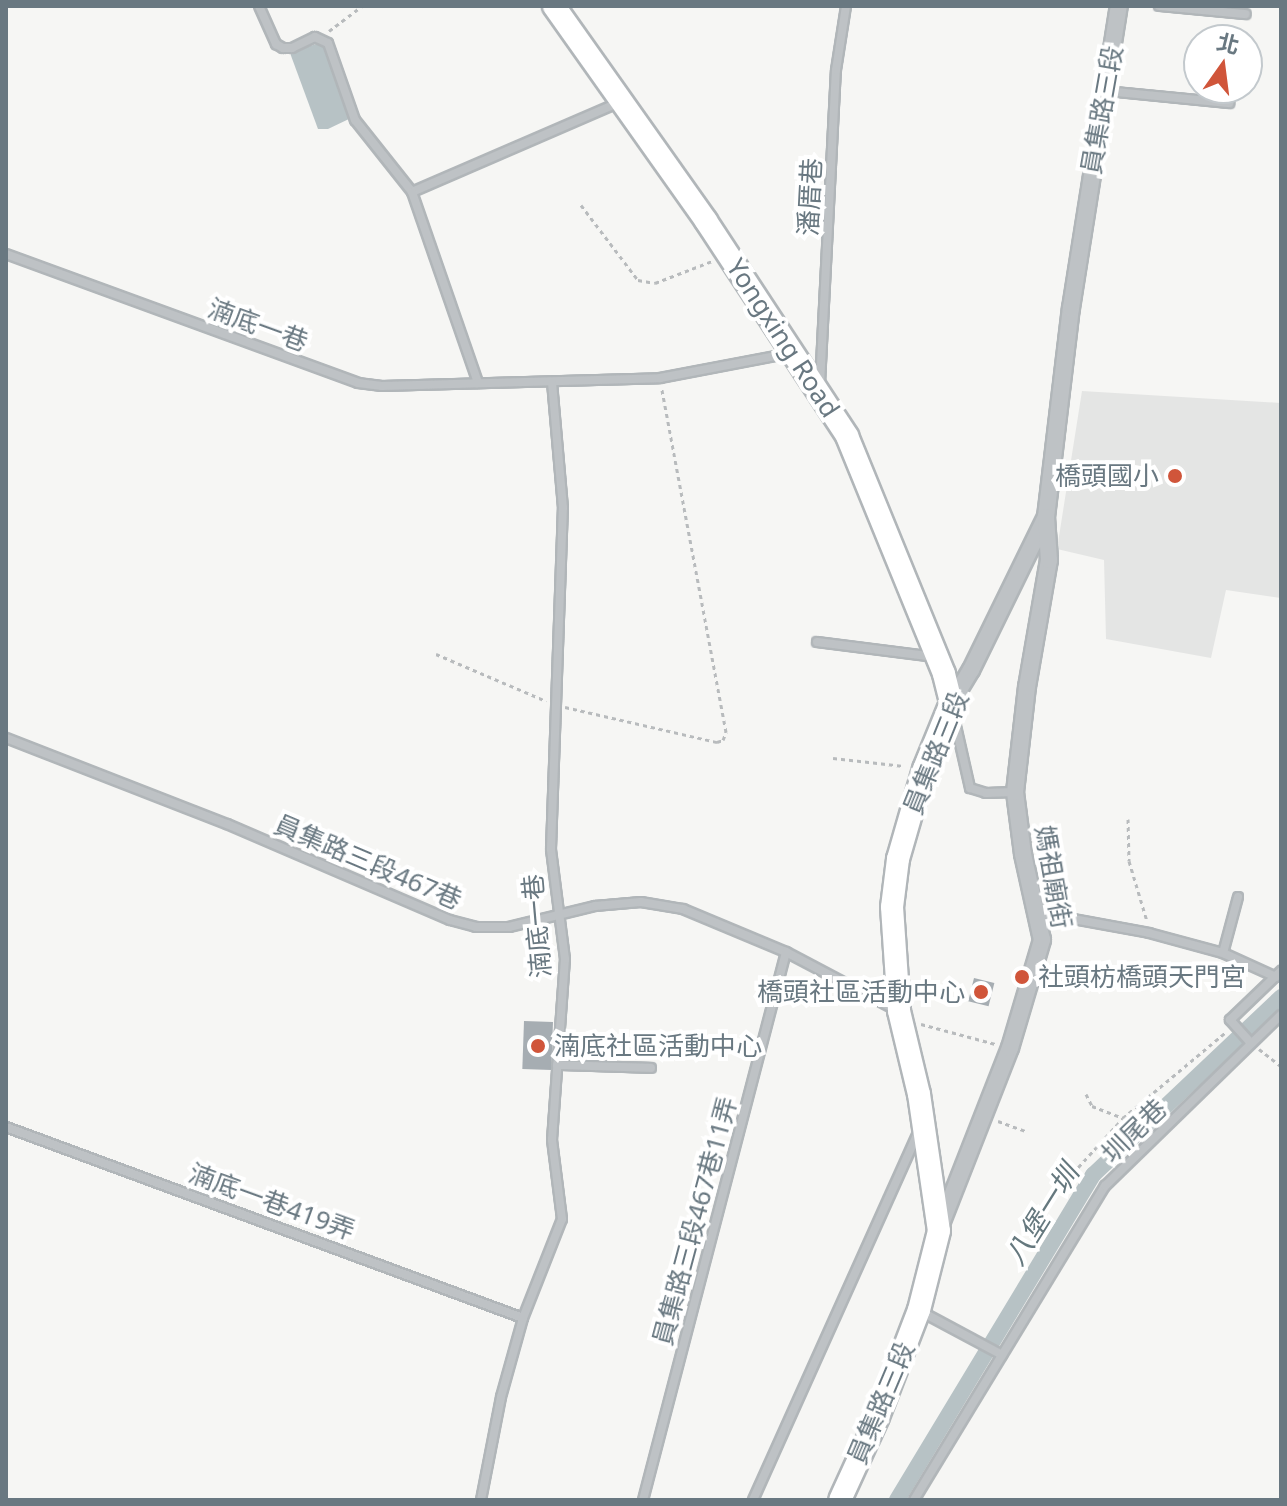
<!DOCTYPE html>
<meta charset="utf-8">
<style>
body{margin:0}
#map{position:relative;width:1287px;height:1506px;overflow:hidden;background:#f6f6f4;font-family:"Noto Sans","Noto Sans TC",sans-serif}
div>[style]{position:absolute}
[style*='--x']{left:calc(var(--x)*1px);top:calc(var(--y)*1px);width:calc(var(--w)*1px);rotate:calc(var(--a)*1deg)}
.built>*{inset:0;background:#e4e5e4}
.water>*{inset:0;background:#b7c2c5}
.canal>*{height:16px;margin:-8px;padding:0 8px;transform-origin:8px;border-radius:8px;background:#b7c2c5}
.building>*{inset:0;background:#a6adb2;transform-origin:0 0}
.path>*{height:3px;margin-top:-1.5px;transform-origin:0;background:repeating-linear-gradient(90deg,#b8bbbd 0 4px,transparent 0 8px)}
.roads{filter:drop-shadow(2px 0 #b1b6b9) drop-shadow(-2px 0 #b1b6b9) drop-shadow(0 2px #b1b6b9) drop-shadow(0 -2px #b1b6b9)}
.lane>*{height:8px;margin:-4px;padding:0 4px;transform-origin:4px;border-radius:4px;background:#bec2c5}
.street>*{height:16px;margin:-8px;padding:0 8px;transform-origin:8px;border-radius:8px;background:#bec2c5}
.secondary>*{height:22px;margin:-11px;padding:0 11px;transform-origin:11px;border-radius:11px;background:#fff}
.dots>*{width:22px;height:22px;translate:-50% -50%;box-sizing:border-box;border:4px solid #fff;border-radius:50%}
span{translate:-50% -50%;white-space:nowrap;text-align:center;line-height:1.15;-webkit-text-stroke:8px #fff;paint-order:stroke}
.street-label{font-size:26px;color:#697881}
.poi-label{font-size:26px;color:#697881}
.right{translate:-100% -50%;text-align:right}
.left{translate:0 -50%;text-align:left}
.water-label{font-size:28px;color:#65787e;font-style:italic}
.frame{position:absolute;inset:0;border:8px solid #697881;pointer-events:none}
.north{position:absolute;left:1183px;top:24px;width:80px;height:80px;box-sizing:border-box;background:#fff;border:2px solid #c3c9cd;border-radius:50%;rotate:14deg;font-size:22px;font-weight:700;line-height:32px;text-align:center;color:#697881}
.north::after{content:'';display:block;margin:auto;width:28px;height:36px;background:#d0553a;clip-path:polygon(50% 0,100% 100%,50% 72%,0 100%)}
</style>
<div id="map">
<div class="built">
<div style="clip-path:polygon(1082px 391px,1281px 403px,1281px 598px,1226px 590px,1211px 658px,1106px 639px,1104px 560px,1057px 549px)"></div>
</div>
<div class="water">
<div style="clip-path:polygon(319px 43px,325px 47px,351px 118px,328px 129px,318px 129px,290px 53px)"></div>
</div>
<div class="canal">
<div style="--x:897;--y:1500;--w:380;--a:-58.9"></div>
<div style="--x:1093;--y:1175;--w:259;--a:-43.4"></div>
</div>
<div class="building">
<div style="left:974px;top:978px;width:21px;height:24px;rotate:14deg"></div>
<div style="left:524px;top:1021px;width:29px;height:48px;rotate:2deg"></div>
</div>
<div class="path">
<div style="--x:329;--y:31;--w:41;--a:-37.1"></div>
<div style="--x:581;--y:205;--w:94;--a:52.8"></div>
<div style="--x:638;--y:280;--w:17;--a:10"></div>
<div style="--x:655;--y:283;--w:61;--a:-21.1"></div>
<div style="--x:436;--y:654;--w:120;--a:23.1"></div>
<div style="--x:565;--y:707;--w:156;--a:13"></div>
<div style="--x:717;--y:742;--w:6;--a:-18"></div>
<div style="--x:723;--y:740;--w:9;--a:-69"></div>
<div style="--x:726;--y:732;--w:349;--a:-100.6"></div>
<div style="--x:833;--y:758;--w:71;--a:6.4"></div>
<div style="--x:1128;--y:819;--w:42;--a:88.6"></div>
<div style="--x:1129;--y:861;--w:63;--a:73.3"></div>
<div style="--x:921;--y:1024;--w:77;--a:15.1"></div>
<div style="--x:1259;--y:1049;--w:28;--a:38"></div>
<div style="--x:1086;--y:1094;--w:13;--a:63"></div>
<div style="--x:1092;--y:1106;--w:33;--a:21"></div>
<div style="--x:998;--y:1121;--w:29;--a:20"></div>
<div style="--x:1073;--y:1173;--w:74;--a:-47.7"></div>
<div style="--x:1123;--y:1118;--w:134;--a:-39.9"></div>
</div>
<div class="roads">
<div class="lane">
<div style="--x:259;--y:6;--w:42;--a:65.9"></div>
<div style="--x:276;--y:44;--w:8;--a:30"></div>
<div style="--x:283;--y:48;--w:9;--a:0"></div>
<div style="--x:292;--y:48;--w:25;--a:-26"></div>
<div style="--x:315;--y:37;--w:14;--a:25"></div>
<div style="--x:328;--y:43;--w:82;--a:70.7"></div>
<div style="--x:355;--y:120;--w:92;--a:51.6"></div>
<div style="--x:412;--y:192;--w:227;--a:-23.4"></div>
<div style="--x:1159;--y:6;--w:87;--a:5.3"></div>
<div style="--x:1106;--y:91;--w:124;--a:5.6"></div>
<div style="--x:412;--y:192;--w:202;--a:70.9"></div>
<div style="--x:6;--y:254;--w:375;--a:20.1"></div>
<div style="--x:358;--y:383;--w:24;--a:7"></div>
<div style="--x:382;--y:386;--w:278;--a:-1.6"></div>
<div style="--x:660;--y:378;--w:133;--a:-10.8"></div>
<div style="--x:820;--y:384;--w:314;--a:-87.1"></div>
<div style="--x:836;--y:70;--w:65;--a:-81.1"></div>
<div style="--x:817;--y:642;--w:119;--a:7.2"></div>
<div style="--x:953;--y:713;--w:77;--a:77.2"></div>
<div style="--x:970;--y:788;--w:17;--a:17"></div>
<div style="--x:986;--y:793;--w:28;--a:-2"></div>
<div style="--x:6;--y:738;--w:237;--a:21.3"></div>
<div style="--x:227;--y:824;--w:243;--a:23.3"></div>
<div style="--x:450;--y:920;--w:27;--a:15"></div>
<div style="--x:476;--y:927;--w:33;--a:0"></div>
<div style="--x:509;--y:927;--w:89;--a:-13.7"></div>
<div style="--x:595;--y:906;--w:46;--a:-5"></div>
<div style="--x:641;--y:902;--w:43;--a:9.5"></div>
<div style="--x:683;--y:909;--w:112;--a:22.7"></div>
<div style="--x:786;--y:952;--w:122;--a:27.8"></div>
<div style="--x:1035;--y:912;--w:116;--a:10.4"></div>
<div style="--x:1149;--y:933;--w:77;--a:15.1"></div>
<div style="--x:1223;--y:953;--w:58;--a:24.4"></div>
<div style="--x:1223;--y:953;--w:58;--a:-75"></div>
<div style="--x:1250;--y:1042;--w:30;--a:-132"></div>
<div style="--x:1230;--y:1020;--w:71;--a:-43.9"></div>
<div style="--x:557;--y:1065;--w:94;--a:1.8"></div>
<div style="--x:6;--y:1127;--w:551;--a:20.28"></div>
<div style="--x:920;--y:1311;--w:93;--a:28.2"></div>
<div style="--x:481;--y:1500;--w:105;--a:-79"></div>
<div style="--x:501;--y:1397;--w:82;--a:-74.4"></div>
<div style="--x:523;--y:1318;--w:106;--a:-68.5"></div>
<div style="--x:562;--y:1219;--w:80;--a:-97.2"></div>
<div style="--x:552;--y:1140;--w:181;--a:-85.9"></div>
<div style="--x:565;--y:959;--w:111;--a:-97.3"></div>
<div style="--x:551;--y:849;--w:341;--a:-88"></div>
<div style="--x:563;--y:508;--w:125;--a:-95"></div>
<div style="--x:643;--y:1500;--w:566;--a:-75.37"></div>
<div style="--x:753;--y:1500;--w:403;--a:-65.8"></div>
<div style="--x:914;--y:1500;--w:368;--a:-58.7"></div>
<div style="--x:1105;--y:1186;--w:245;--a:-44.2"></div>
</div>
<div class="street">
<div style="--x:951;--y:703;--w:39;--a:-59"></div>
<div style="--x:971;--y:670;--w:170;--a:-63.9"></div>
<div style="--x:1046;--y:517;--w:210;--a:-83.2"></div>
<div style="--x:1071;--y:308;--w:306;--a:-81"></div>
<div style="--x:939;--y:1229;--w:194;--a:-68.6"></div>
<div style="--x:1010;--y:1048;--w:113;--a:-73.5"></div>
<div style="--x:1042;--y:940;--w:88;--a:-102.5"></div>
<div style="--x:1023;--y:854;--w:63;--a:-97.4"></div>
<div style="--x:1015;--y:792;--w:106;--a:-83.5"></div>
<div style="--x:1027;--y:687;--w:129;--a:-80.2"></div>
<div style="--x:1049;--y:560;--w:43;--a:-94"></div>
</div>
<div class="secondary">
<div style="--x:554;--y:6;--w:263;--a:54.7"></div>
<div style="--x:706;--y:221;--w:257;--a:56.7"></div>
<div style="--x:847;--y:436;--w:257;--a:67.8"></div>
<div style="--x:944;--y:674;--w:30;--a:76"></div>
<div style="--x:951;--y:703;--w:71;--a:112.2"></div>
<div style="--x:924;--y:769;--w:94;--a:106.1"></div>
<div style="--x:898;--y:859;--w:48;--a:97.1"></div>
<div style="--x:892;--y:907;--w:104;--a:86.1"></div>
<div style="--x:899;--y:1011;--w:85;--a:76.5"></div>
<div style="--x:919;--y:1094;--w:138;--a:81.7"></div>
<div style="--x:939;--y:1231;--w:81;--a:104.2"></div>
<div style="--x:919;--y:1310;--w:115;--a:111"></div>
<div style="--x:878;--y:1417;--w:91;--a:114.6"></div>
</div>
</div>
<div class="dots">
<div style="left:1175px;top:476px;background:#d0553a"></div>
<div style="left:1022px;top:977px;background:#d0553a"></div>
<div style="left:981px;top:992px;background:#d0553a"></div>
<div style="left:538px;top:1046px;background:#d0553a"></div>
</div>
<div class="street-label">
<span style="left:1102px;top:110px;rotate:-80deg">員集路三段</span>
<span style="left:810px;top:197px;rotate:-87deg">潘厝巷</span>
<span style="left:258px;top:325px;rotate:20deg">湳底一巷</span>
<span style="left:783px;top:338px;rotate:57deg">Yongxing Road</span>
<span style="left:936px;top:753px;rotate:-68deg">員集路三段</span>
<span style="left:368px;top:862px;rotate:23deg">員集路三段467巷</span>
<span style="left:1053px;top:877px;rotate:80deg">媽祖廟街</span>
<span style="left:537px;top:926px;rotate:-95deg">湳底一巷</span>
<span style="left:1134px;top:1131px;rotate:-44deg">圳尾巷</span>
<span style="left:272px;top:1202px;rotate:20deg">湳底一巷419弄</span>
<span style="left:695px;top:1221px;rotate:-75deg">員集路三段467巷11弄</span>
<span style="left:881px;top:1403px;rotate:-67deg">員集路三段</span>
</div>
<div class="poi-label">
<span class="right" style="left:1159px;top:476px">橋頭國小</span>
<span class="left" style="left:1038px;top:977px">社頭枋橋頭天門宮</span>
<span class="right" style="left:965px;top:992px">橋頭社區活動中心</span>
<span class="left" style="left:554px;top:1046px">湳底社區活動中心</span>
</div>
<div class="water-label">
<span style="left:1041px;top:1214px;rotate:-58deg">八堡一圳</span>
</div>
<div class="frame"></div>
<div class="north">北</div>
</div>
